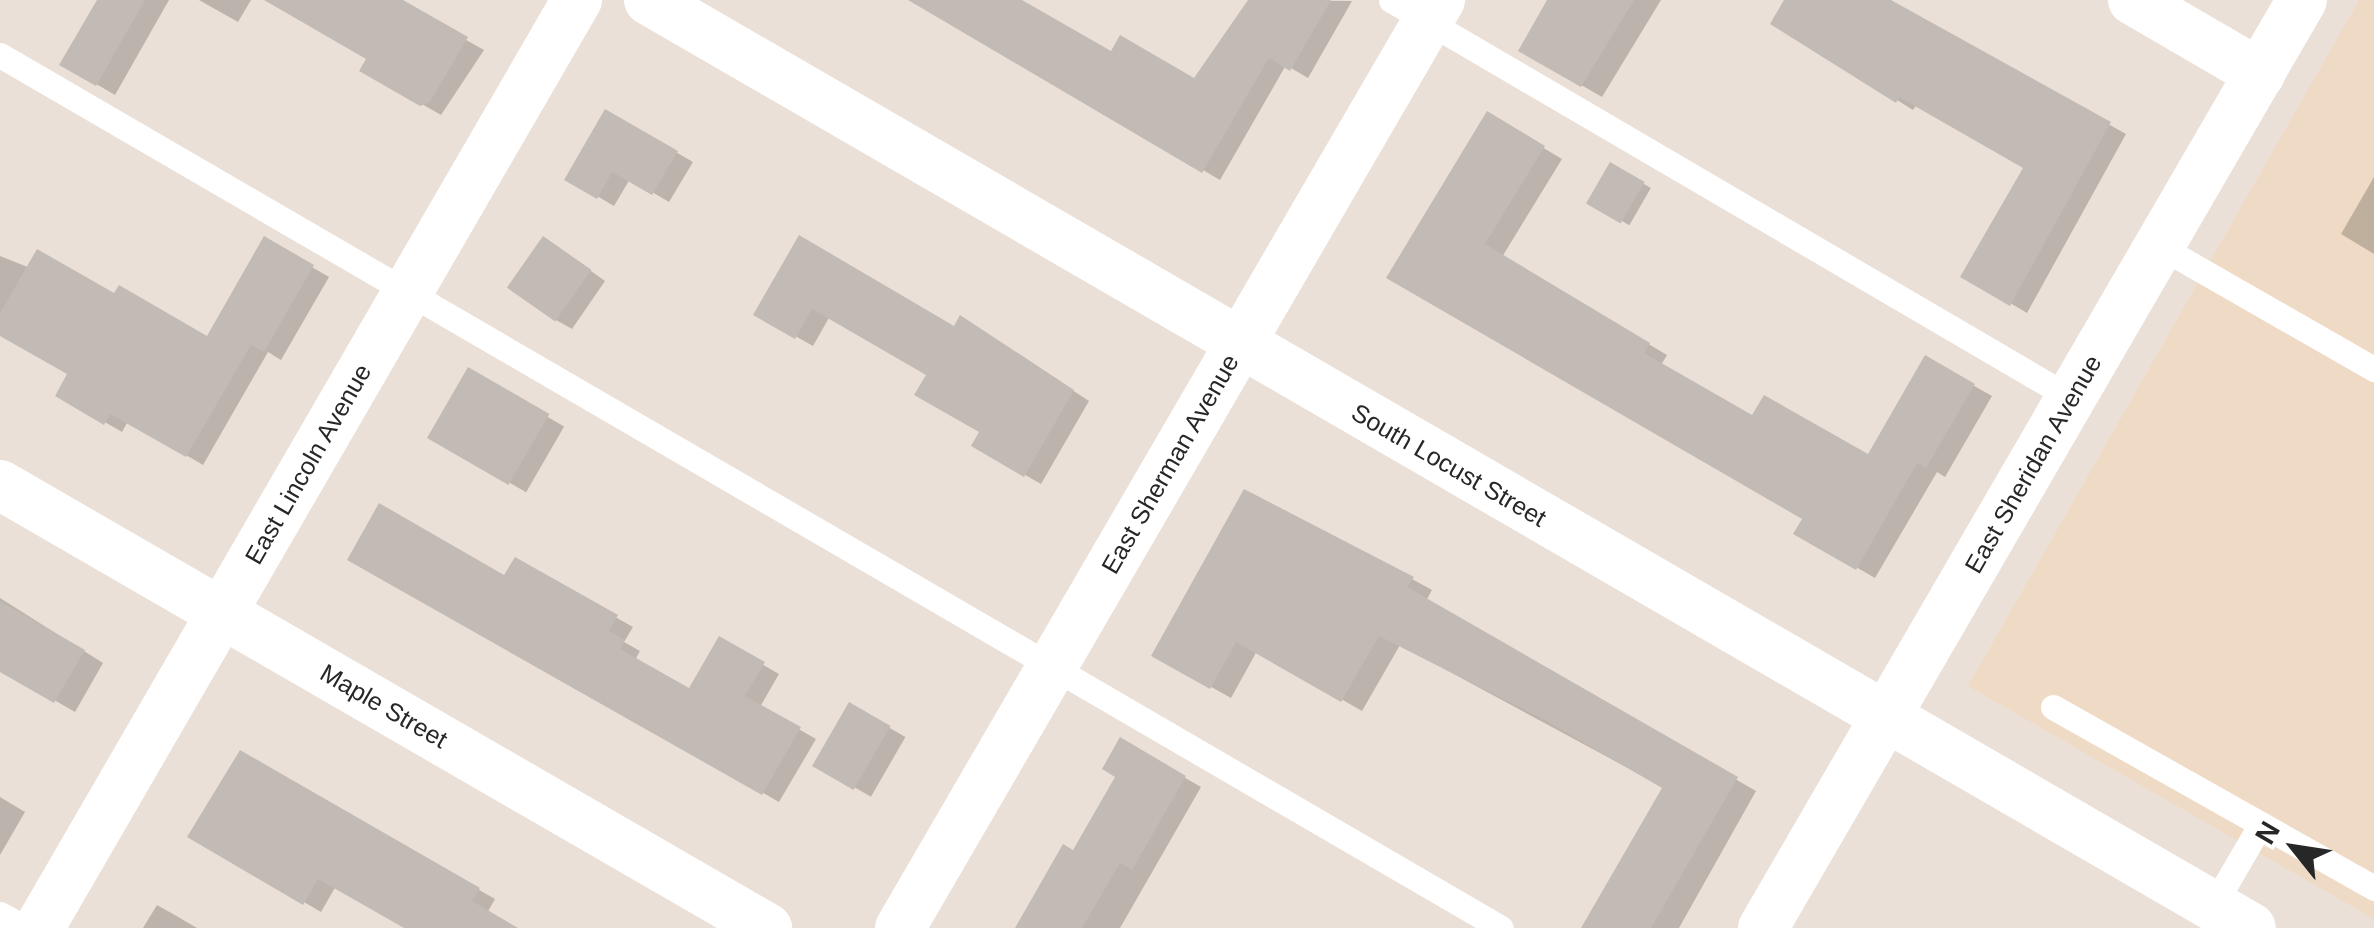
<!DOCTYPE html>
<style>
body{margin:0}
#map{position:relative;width:2374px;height:928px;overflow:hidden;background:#ebe0d7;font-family:Arial,sans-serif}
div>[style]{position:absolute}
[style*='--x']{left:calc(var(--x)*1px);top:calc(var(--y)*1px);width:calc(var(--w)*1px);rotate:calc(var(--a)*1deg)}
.education>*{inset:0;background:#efdbc5}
.shadow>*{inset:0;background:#0003;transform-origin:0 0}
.building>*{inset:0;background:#c2bab4;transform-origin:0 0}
.service>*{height:25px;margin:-12.5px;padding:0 12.5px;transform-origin:12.5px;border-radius:12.5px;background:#fff}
.minor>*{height:50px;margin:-25px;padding:0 25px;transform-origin:25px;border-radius:25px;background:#fff}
span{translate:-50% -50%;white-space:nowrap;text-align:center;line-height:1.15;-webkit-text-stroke:9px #fff;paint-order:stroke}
.street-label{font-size:25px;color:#272727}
.north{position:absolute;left:2244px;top:798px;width:100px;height:100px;-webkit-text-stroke:8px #fff;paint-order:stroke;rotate:300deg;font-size:28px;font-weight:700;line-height:40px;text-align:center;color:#272727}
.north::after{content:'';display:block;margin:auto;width:35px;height:45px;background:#272727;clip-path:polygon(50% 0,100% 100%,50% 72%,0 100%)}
</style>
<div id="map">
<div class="education">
<div style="clip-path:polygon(2359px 0,2374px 0,2374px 919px,1968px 686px)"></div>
</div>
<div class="shadow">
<div style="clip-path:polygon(100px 0,169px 0,115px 95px,62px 64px)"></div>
<div style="clip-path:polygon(199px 0,251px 0,238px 22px)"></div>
<div style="clip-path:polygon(269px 0,395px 0,484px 50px,441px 115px,363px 70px,370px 58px)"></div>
<div style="clip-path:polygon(915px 0,1014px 0,1112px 55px,1195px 82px,1251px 0,1352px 1px,1308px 78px,1286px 65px,1220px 180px)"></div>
<div style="clip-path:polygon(1550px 0,1661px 0,1602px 97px,1521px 50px)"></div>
<div style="clip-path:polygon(1786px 0,1886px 0,2126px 134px,2027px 313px,1964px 276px,2027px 168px,1917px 104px,1913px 110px,1773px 23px)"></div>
<div style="clip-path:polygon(606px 112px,693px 162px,669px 202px,630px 179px,614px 206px,568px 179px)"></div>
<div style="clip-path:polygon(1488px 115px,1562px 159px,1502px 257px,1667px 355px,1661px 365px,1753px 418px,1869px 458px,1926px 359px,1992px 396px,1945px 477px,1937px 472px,1875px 578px,1797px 533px,1805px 518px,1390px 277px)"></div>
<div style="left:1611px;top:165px;width:46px;height:43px;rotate:30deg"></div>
<div style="clip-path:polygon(2374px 177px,2374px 254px,2341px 234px)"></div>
<div style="clip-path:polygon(800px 238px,955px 329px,977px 328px,1089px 401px,1041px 484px,974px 446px,983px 431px,929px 374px,830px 316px,813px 346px,756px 314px)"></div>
<div style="clip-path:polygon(265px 240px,329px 277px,281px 360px,268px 352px,203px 465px,128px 421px,122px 432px,58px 395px,71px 374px,0 331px,0 256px,208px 339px)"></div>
<div style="clip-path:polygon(560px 249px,605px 281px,572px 329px,556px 320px)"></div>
<div style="left:468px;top:371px;width:111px;height:76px;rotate:30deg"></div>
<div style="clip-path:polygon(350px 559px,505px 579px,516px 561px,633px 627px,624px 642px,640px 651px,635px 660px,690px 692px,720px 640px,779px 674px,760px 707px,816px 739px,779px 802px)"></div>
<div style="clip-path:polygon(1412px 579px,1432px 590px,1426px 601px,1756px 791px,1679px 928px,1586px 928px,1665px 788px,1400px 645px,1362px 711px,1257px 651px,1231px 698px,1154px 655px)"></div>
<div style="clip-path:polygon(0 598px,103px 663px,75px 712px,0 669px)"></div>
<div style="left:850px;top:705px;width:64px;height:69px;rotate:30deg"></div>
<div style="clip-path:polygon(1121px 741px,1201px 787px,1120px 928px,1031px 928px,1119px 776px)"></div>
<div style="clip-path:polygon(241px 754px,495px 899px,487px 913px,513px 928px,406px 928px,336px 886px,321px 912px,191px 836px)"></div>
<div style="clip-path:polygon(0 797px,25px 812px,0 855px)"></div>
<div style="clip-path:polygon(157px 905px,173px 914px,197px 928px,143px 928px)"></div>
</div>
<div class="building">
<div style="clip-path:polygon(97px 0,145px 0,96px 86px,59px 65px)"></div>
<div style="clip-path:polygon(264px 0,403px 0,468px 37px,430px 102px,420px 106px,359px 71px,366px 59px)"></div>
<div style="clip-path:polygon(908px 0,1022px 0,1111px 51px,1120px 35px,1194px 78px,1248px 0,1331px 0,1290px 71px,1269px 58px,1202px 173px)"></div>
<div style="clip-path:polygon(1547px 0,1634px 0,1581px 87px,1518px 51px)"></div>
<div style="clip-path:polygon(1784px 0,1891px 0,2111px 122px,2010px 306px,1960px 277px,2023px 168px,1899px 97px,1896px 103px,1770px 24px)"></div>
<div style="clip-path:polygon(605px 109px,678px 151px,652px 195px,612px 172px,597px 199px,564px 180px)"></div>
<div style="clip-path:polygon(1487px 111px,1545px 146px,1485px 244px,1650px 343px,1644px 353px,1752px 415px,1764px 395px,1868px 454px,1925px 355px,1975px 384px,1926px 468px,1917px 463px,1856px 570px,1793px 534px,1802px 519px,1386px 278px)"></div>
<div style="left:1610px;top:162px;width:40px;height:48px;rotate:30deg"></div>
<div style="clip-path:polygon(799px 235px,954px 326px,960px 315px,1074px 390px,1024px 477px,971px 446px,979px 432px,914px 395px,926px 375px,812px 309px,795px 339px,753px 315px)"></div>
<div style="clip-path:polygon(264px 236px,314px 265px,264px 352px,251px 345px,186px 457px,110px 414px,104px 425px,55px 396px,67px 374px,0 336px,0 313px,37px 249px,114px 293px,119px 285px,207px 336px)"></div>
<div style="left:543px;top:236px;width:59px;height:63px;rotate:35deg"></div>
<div style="left:468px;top:367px;width:94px;height:82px;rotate:30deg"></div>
<div style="clip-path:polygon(1244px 489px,1414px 577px,1407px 587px,1738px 777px,1651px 928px,1581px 928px,1662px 788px,1543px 719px,1379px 636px,1341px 702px,1236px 642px,1210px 689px,1151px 656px)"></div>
<div style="clip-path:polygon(379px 503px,504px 575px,515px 557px,618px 615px,609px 631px,625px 640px,620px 649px,689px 688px,719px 636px,765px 662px,745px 696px,801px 727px,762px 795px,347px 560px)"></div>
<div style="clip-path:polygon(0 601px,85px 650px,54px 703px,0 672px)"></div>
<div style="left:849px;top:702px;width:48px;height:74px;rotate:30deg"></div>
<div style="clip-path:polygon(1120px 737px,1186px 776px,1132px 870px,1120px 863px,1082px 928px,1015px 928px,1063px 844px,1073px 850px,1115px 777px,1102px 769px)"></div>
<div style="clip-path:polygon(240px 750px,480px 888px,472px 901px,518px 928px,404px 928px,318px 879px,303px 905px,187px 837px)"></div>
</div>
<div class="service">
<div style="--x:1391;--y:0;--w:788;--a:30.34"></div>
<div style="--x:0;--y:55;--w:1736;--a:30.18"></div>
<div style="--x:2159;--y:246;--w:248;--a:29.8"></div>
<div style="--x:2053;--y:707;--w:369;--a:29.4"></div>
<div style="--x:2213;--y:906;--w:95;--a:-59.7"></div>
<div style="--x:0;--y:914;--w:29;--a:29"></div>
</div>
<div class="minor">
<div style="--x:649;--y:0;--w:1851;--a:30.08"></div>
<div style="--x:2133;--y:0;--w:147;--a:30.2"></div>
<div style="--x:0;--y:485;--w:886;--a:30.01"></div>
<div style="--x:39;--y:928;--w:1073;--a:-59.9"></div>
<div style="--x:900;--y:928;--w:1074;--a:-59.81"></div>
<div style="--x:1763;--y:928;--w:1073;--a:-59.85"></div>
</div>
<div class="street-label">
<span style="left:308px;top:464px;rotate:-60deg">East Lincoln Avenue</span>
<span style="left:1170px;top:464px;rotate:-60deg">East Sherman Avenue</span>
<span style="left:2033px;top:464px;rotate:-60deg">East Sheridan Avenue</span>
<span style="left:1449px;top:465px;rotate:30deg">South Locust Street</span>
<span style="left:384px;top:706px;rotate:30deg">Maple Street</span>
</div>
<div class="north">N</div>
</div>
